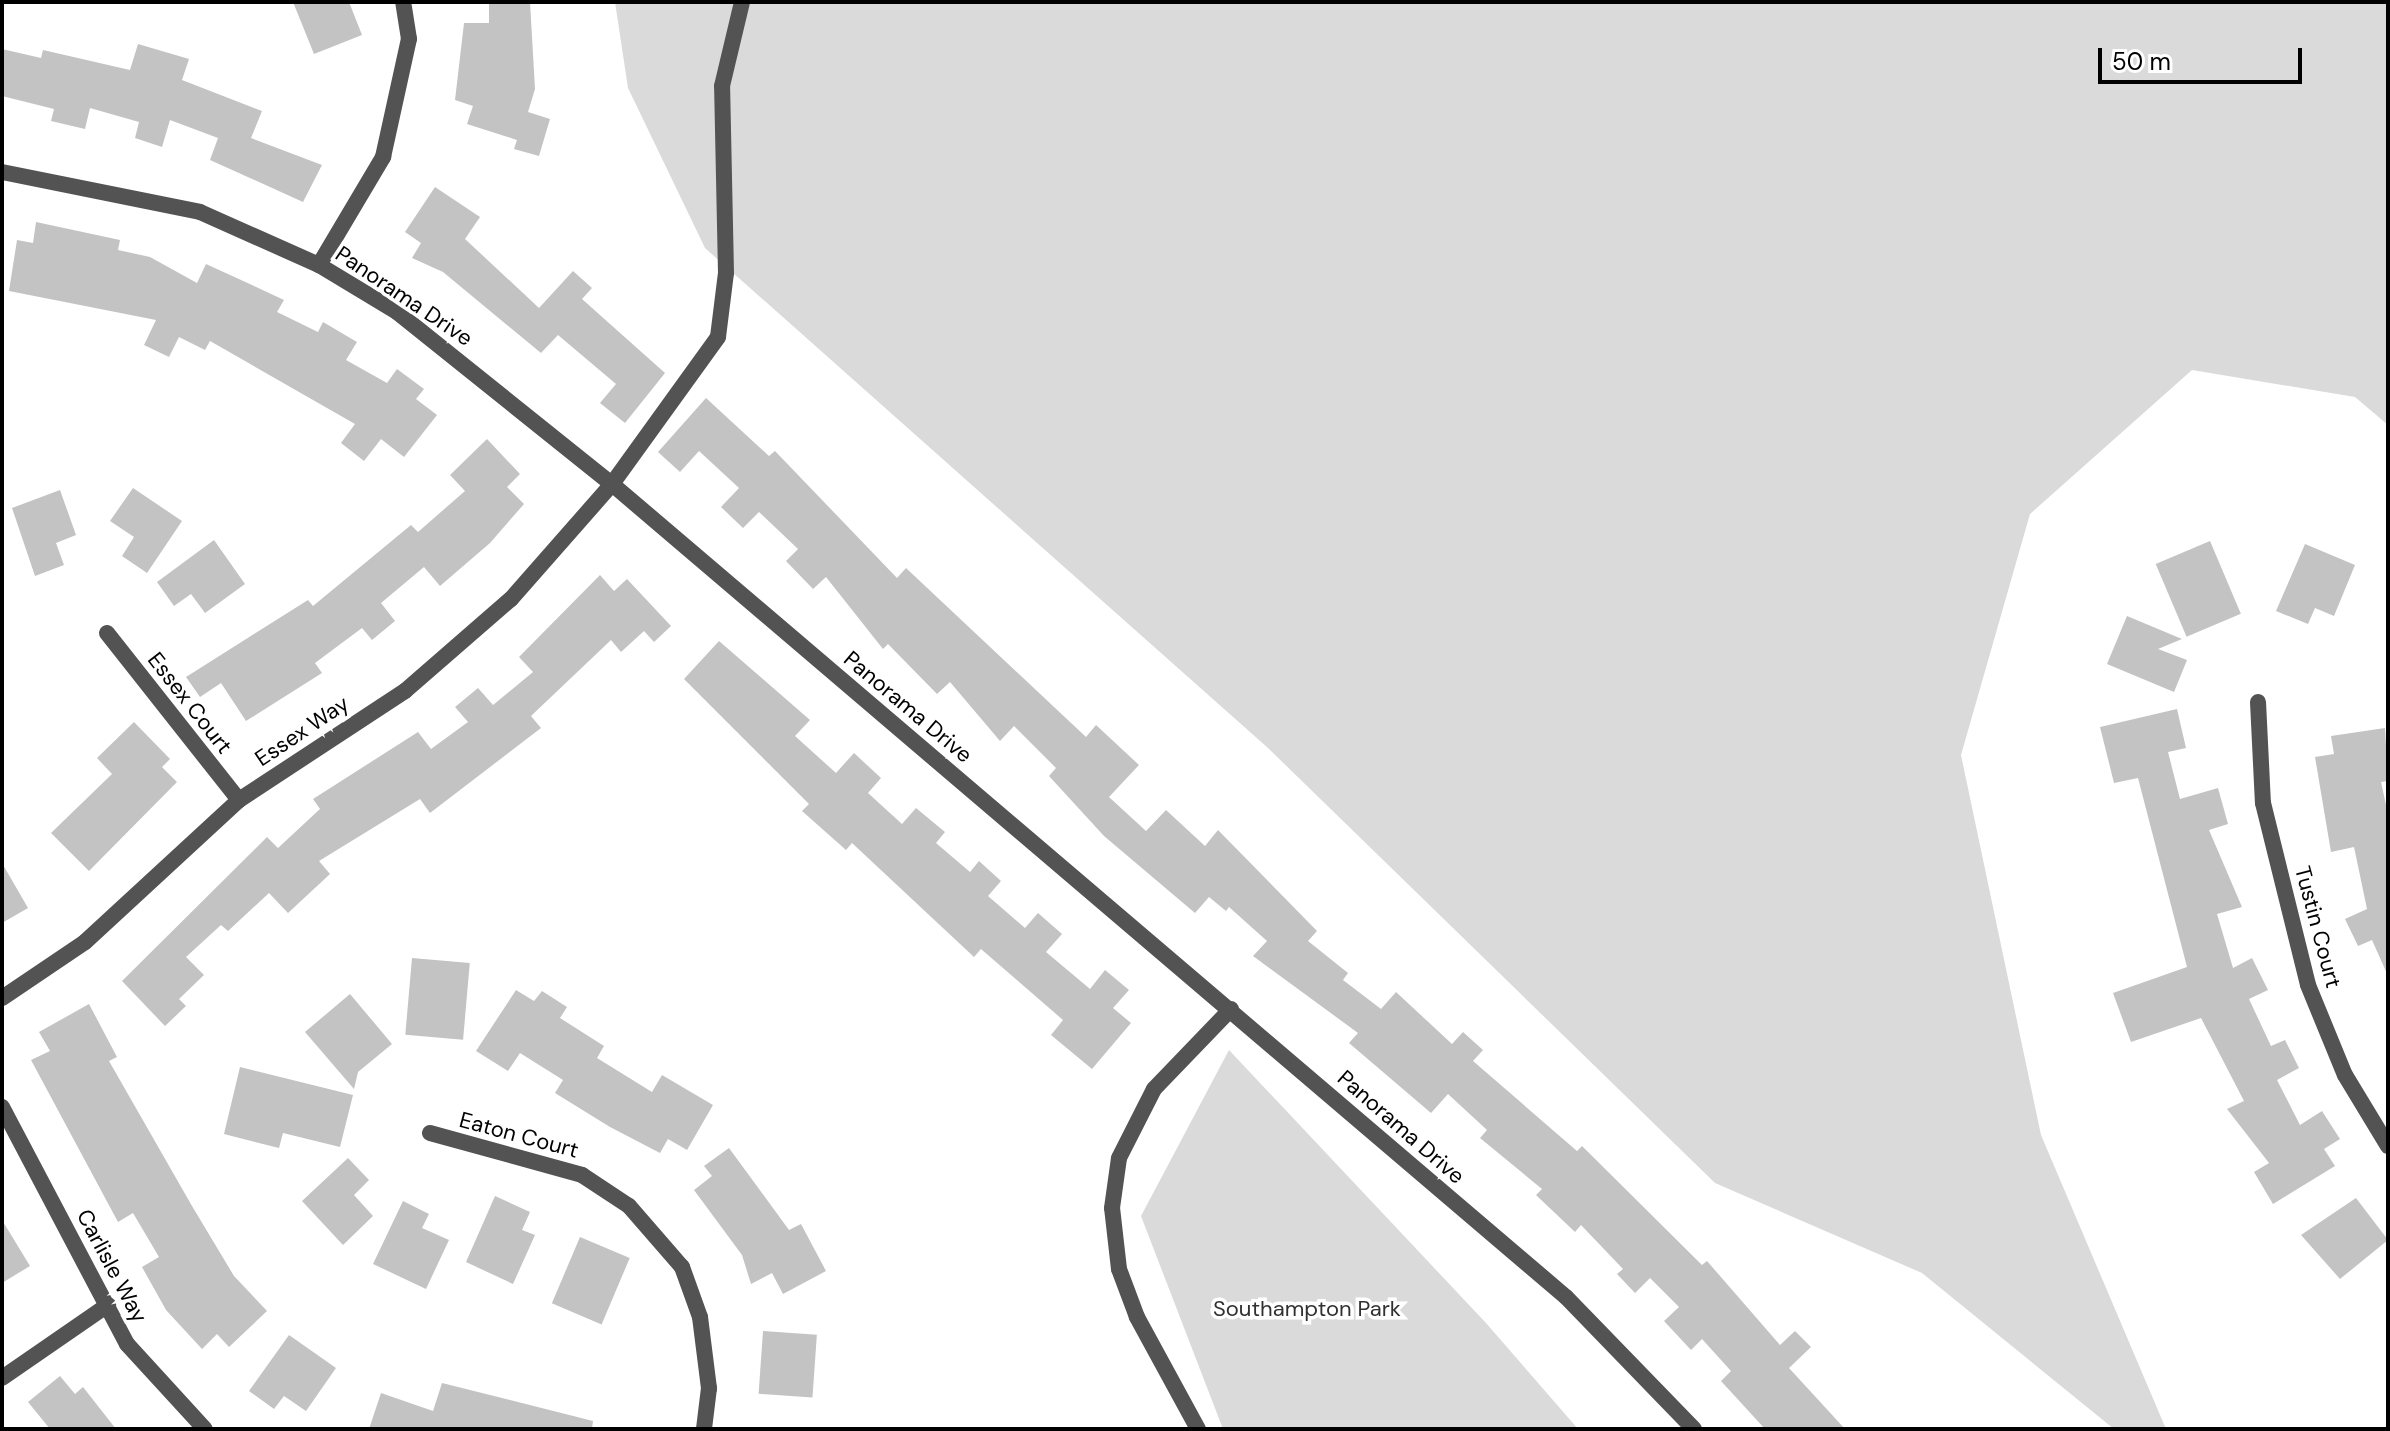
<!DOCTYPE html>
<style>
body{margin:0}
#map{position:relative;width:2390px;height:1431px;overflow:hidden;background:#fff;font-family:"DM Sans",sans-serif}
div>[style]{position:absolute}
[style*='--x']{left:calc(var(--x)*1px);top:calc(var(--y)*1px);width:calc(var(--w)*1px);rotate:calc(var(--a)*1deg)}
.green>*{inset:0;background:#dadada}
.building>*{inset:0;background:#c3c3c3;transform-origin:0 0}
.service>*{height:16px;margin:-8px;padding:0 8px;transform-origin:8px;border-radius:8px;background:#535353}
.minor>*{height:16px;margin:-8px;padding:0 8px;transform-origin:8px;border-radius:8px;background:#535353}
.tertiary>*{height:16px;margin:-8px;padding:0 8px;transform-origin:8px;border-radius:8px;background:#535353}
span{translate:-50% -50%;white-space:nowrap;text-align:center;line-height:1.15;-webkit-text-stroke:7px #fff;paint-order:stroke}
.street-label{font-size:22px;color:#000}
.park-label{font-size:22px;color:#313131}
.frame{position:absolute;inset:0;border:4px solid #000;pointer-events:none}
.scale{position:absolute;left:2098px;top:48px;width:204px;height:36px;box-sizing:border-box;border:4px solid #000;border-top:0;padding-left:10px;font-size:24px;line-height:28px;white-space:nowrap;color:#000;-webkit-text-stroke:6px #fff;paint-order:stroke}
</style>
<div id="map">
<div class="green">
<div style="clip-path:polygon(615px 2px,2388px 2px,2388px 425px,2355px 397px,2192px 370px,2030px 514px,1961px 755px,2041px 1135px,2166px 1429px,2114px 1429px,1922px 1273px,1715px 1183px,1268px 748px,705px 248px,628px 88px)"></div>
<div style="clip-path:polygon(1229px 1050px,1486px 1323px,1578px 1429px,1223px 1429px,1141px 1216px)"></div>
</div>
<div class="building">
<div style="clip-path:polygon(293px 2px,349px 2px,362px 35px,314px 54px)"></div>
<div style="clip-path:polygon(489px 2px,530px 2px,535px 89px,528px 112px,550px 119px,539px 156px,514px 149px,517px 140px,467px 124px,473px 106px,455px 100px,464px 23px,489px 23px)"></div>
<div style="clip-path:polygon(138px 44px,189px 59px,182px 80px,262px 111px,251px 138px,322px 165px,303px 202px,210px 160px,218px 138px,170px 120px,162px 147px,135px 138px,139px 122px,90px 108px,85px 129px,51px 121px,54px 109px,2px 96px,2px 49px,41px 58px,43px 50px,130px 70px)"></div>
<div style="clip-path:polygon(435px 187px,480px 217px,465px 239px,539px 308px,573px 271px,592px 288px,582px 299px,665px 373px,625px 423px,600px 403px,616px 384px,558px 335px,541px 353px,443px 272px,412px 258px,421px 243px,405px 232px)"></div>
<div style="clip-path:polygon(36px 222px,120px 240px,118px 250px,150px 257px,197px 283px,206px 264px,252px 285px,284px 300px,277px 312px,318px 332px,323px 322px,357px 342px,346px 360px,387px 383px,397px 369px,424px 389px,416px 399px,437px 415px,404px 457px,381px 439px,364px 461px,341px 443px,355px 424px,210px 341px,205px 350px,179px 337px,169px 357px,144px 345px,156px 320px,9px 291px,17px 240px,33px 243px)"></div>
<div style="clip-path:polygon(706px 398px,769px 456px,775px 451px,897px 578px,906px 568px,1086px 737px,1096px 725px,1139px 765px,1109px 797px,1146px 831px,1166px 810px,1205px 846px,1218px 830px,1317px 931px,1308px 941px,1348px 973px,1343px 980px,1381px 1009px,1396px 992px,1452px 1044px,1463px 1032px,1483px 1050px,1473px 1061px,1577px 1151px,1582px 1146px,1702px 1265px,1707px 1261px,1780px 1345px,1795px 1331px,1811px 1347px,1789px 1368px,1845px 1429px,1765px 1429px,1721px 1381px,1731px 1371px,1702px 1339px,1691px 1350px,1664px 1321px,1679px 1307px,1650px 1278px,1635px 1293px,1617px 1274px,1623px 1269px,1581px 1225px,1575px 1232px,1536px 1195px,1542px 1189px,1480px 1138px,1487px 1130px,1448px 1094px,1431px 1113px,1349px 1043px,1358px 1033px,1253px 956px,1267px 941px,1229px 907px,1226px 911px,1209px 897px,1195px 913px,1104px 836px,1049px 776px,1056px 768px,1014px 726px,1000px 741px,950px 682px,937px 694px,888px 644px,883px 649px,826px 577px,813px 589px,786px 561px,798px 549px,759px 512px,743px 528px,721px 507px,739px 488px,699px 451px,680px 472px,658px 452px)"></div>
<div style="clip-path:polygon(487px 439px,520px 474px,507px 487px,524px 504px,490px 543px,440px 586px,424px 567px,381px 603px,395px 621px,372px 640px,362px 628px,315px 663px,322px 673px,246px 721px,221px 683px,200px 697px,186px 677px,308px 600px,313px 606px,411px 525px,418px 532px,465px 491px,450px 475px)"></div>
<div style="clip-path:polygon(133px 488px,182px 521px,147px 573px,122px 556px,134px 537px,110px 521px)"></div>
<div style="clip-path:polygon(60px 490px,76px 535px,56px 543px,64px 565px,35px 576px,12px 508px)"></div>
<div style="clip-path:polygon(214px 540px,245px 584px,205px 613px,191px 594px,174px 606px,157px 582px)"></div>
<div style="left:2210px;top:541px;width:79px;height:59px;rotate:67deg"></div>
<div style="clip-path:polygon(2305px 544px,2355px 565px,2334px 616px,2315px 608px,2308px 624px,2276px 611px)"></div>
<div style="clip-path:polygon(600px 575px,614px 591px,627px 579px,671px 626px,654px 642px,644px 631px,621px 652px,611px 640px,531px 716px,541px 728px,430px 813px,420px 799px,319px 861px,330px 874px,288px 913px,269px 893px,228px 931px,221px 925px,186px 957px,204px 975px,179px 999px,186px 1006px,165px 1026px,122px 981px,267px 837px,278px 848px,320px 809px,313px 799px,418px 732px,431px 749px,468px 722px,455px 707px,478px 688px,493px 705px,533px 672px,519px 657px)"></div>
<div style="clip-path:polygon(2127px 616px,2182px 639px,2158px 649px,2187px 660px,2174px 692px,2107px 664px)"></div>
<div style="clip-path:polygon(719px 641px,810px 720px,795px 736px,836px 773px,854px 753px,881px 778px,868px 793px,902px 824px,916px 808px,945px 832px,936px 843px,970px 872px,979px 861px,1001px 881px,988px 896px,1025px 928px,1038px 913px,1062px 934px,1046px 952px,1090px 989px,1105px 970px,1129px 990px,1113px 1008px,1131px 1023px,1092px 1069px,1051px 1035px,1063px 1020px,981px 949px,974px 957px,852px 843px,846px 850px,802px 811px,809px 804px,684px 679px)"></div>
<div style="clip-path:polygon(2177px 709px,2186px 748px,2168px 752px,2180px 799px,2218px 788px,2228px 824px,2209px 830px,2242px 907px,2217px 914px,2233px 968px,2252px 958px,2268px 990px,2249px 999px,2271px 1046px,2285px 1040px,2299px 1068px,2277px 1080px,2300px 1125px,2322px 1111px,2340px 1139px,2324px 1149px,2335px 1166px,2273px 1204px,2254px 1172px,2269px 1163px,2227px 1109px,2244px 1101px,2201px 1018px,2131px 1042px,2113px 993px,2187px 967px,2138px 778px,2114px 783px,2100px 727px)"></div>
<div style="clip-path:polygon(134px 722px,170px 759px,162px 767px,177px 782px,89px 871px,51px 833px,112px 774px,97px 758px)"></div>
<div style="clip-path:polygon(2385px 728px,2388px 781px,2381px 782px,2388px 814px,2388px 976px,2372px 940px,2358px 946px,2345px 919px,2367px 909px,2354px 847px,2331px 852px,2315px 757px,2334px 754px,2331px 736px)"></div>
<div style="clip-path:polygon(2px 863px,28px 908px,2px 923px)"></div>
<div style="left:412px;top:958px;width:58px;height:77px;rotate:5deg"></div>
<div style="clip-path:polygon(516px 990px,534px 1001px,542px 991px,567px 1007px,560px 1018px,604px 1046px,597px 1058px,652px 1092px,662px 1075px,713px 1105px,687px 1150px,668px 1139px,660px 1153px,610px 1127px,555px 1093px,563px 1080px,520px 1053px,508px 1071px,476px 1051px)"></div>
<div style="clip-path:polygon(350px 994px,392px 1044px,358px 1072px,354px 1089px,305px 1032px)"></div>
<div style="clip-path:polygon(89px 1004px,117px 1057px,109px 1061px,192px 1206px,234px 1276px,267px 1311px,229px 1347px,217px 1334px,202px 1349px,166px 1310px,142px 1267px,159px 1257px,133px 1213px,118px 1222px,31px 1060px,50px 1051px,39px 1032px)"></div>
<div style="clip-path:polygon(240px 1067px,353px 1095px,340px 1147px,283px 1133px,279px 1148px,224px 1134px)"></div>
<div style="clip-path:polygon(729px 1148px,789px 1230px,801px 1224px,826px 1271px,783px 1294px,772px 1273px,751px 1284px,742px 1255px,694px 1190px,712px 1176px,704px 1166px)"></div>
<div style="clip-path:polygon(348px 1158px,369px 1180px,354px 1195px,373px 1216px,343px 1245px,302px 1201px)"></div>
<div style="clip-path:polygon(495px 1196px,530px 1212px,522px 1230px,535px 1235px,513px 1284px,466px 1262px)"></div>
<div style="clip-path:polygon(2356px 1198px,2388px 1240px,2340px 1279px,2301px 1235px)"></div>
<div style="clip-path:polygon(403px 1201px,429px 1214px,422px 1228px,449px 1240px,426px 1289px,373px 1264px)"></div>
<div style="clip-path:polygon(2px 1220px,30px 1266px,2px 1283px)"></div>
<div style="left:580px;top:1237px;width:54px;height:72px;rotate:23deg"></div>
<div style="left:763px;top:1331px;width:54px;height:63px;rotate:4deg"></div>
<div style="clip-path:polygon(289px 1335px,336px 1368px,306px 1411px,284px 1396px,274px 1409px,249px 1391px)"></div>
<div style="clip-path:polygon(60px 1376px,75px 1394px,83px 1387px,116px 1429px,50px 1429px,28px 1402px)"></div>
<div style="clip-path:polygon(442px 1383px,593px 1421px,592px 1429px,369px 1429px,381px 1393px,433px 1411px)"></div>
</div>
<div class="service">
<div style="--x:612;--y:484;--w:181;--a:-54.2"></div>
<div style="--x:718;--y:337;--w:64;--a:-82.9"></div>
<div style="--x:726;--y:273;--w:187;--a:-91.2"></div>
<div style="--x:722;--y:86;--w:86;--a:-76.6"></div>
</div>
<div class="minor">
<div style="--x:319;--y:265;--w:126;--a:-59.3"></div>
<div style="--x:383;--y:157;--w:121;--a:-77.6"></div>
<div style="--x:409;--y:39;--w:37;--a:-99"></div>
<div style="--x:107;--y:633;--w:213;--a:51.7"></div>
<div style="--x:2258;--y:702;--w:101;--a:87.2"></div>
<div style="--x:2263;--y:803;--w:187;--a:76.1"></div>
<div style="--x:2308;--y:985;--w:97;--a:67.7"></div>
<div style="--x:2345;--y:1075;--w:83;--a:58.8"></div>
<div style="--x:2;--y:998;--w:100;--a:-34"></div>
<div style="--x:85;--y:942;--w:209;--a:-42.7"></div>
<div style="--x:239;--y:800;--w:199;--a:-33.3"></div>
<div style="--x:405;--y:691;--w:140;--a:-41"></div>
<div style="--x:511;--y:599;--w:153;--a:-48.7"></div>
<div style="--x:2;--y:1107;--w:268;--a:62.2"></div>
<div style="--x:127;--y:1344;--w:115;--a:47.5"></div>
<div style="--x:430;--y:1133;--w:158;--a:15.4"></div>
<div style="--x:582;--y:1175;--w:56;--a:33.4"></div>
<div style="--x:629;--y:1206;--w:81;--a:49"></div>
<div style="--x:682;--y:1267;--w:53;--a:70.2"></div>
<div style="--x:700;--y:1317;--w:72;--a:82.8"></div>
<div style="--x:709;--y:1388;--w:41;--a:97"></div>
<div style="--x:2;--y:1378;--w:129;--a:-34.6"></div>
</div>
<div class="tertiary">
<div style="--x:2;--y:172;--w:202;--a:11.4"></div>
<div style="--x:200;--y:212;--w:130;--a:24"></div>
<div style="--x:319;--y:265;--w:91;--a:31.1"></div>
<div style="--x:397;--y:312;--w:275;--a:38.7"></div>
<div style="--x:612;--y:484;--w:1253;--a:40.44"></div>
<div style="--x:1566;--y:1297;--w:184;--a:45.9"></div>
<div style="--x:1198;--y:1429;--w:128;--a:-118.6"></div>
<div style="--x:1137;--y:1317;--w:51;--a:-110.6"></div>
<div style="--x:1119;--y:1269;--w:61;--a:-96.5"></div>
<div style="--x:1112;--y:1208;--w:50;--a:-82"></div>
<div style="--x:1119;--y:1158;--w:77;--a:-63.1"></div>
<div style="--x:1154;--y:1089;--w:111;--a:-46.1"></div>
</div>
<div class="street-label">
<span style="left:404px;top:296px;rotate:34deg">Panorama Drive</span>
<span style="left:190px;top:703px;rotate:52deg">Essex Court</span>
<span style="left:908px;top:707px;rotate:40deg">Panorama Drive</span>
<span style="left:302px;top:731px;rotate:-34deg">Essex Way</span>
<span style="left:2318px;top:927px;rotate:75deg">Tustin Court</span>
<span style="left:1401px;top:1127px;rotate:41deg">Panorama Drive</span>
<span style="left:519px;top:1135px;rotate:15deg">Eaton Court</span>
<span style="left:112px;top:1266px;rotate:62deg">Carlisle Way</span>
</div>
<div class="park-label">
<span style="left:1307px;top:1309px">Southampton Park</span>
</div>
<div class="frame"></div>
<div class="scale">50 m</div>
</div>
